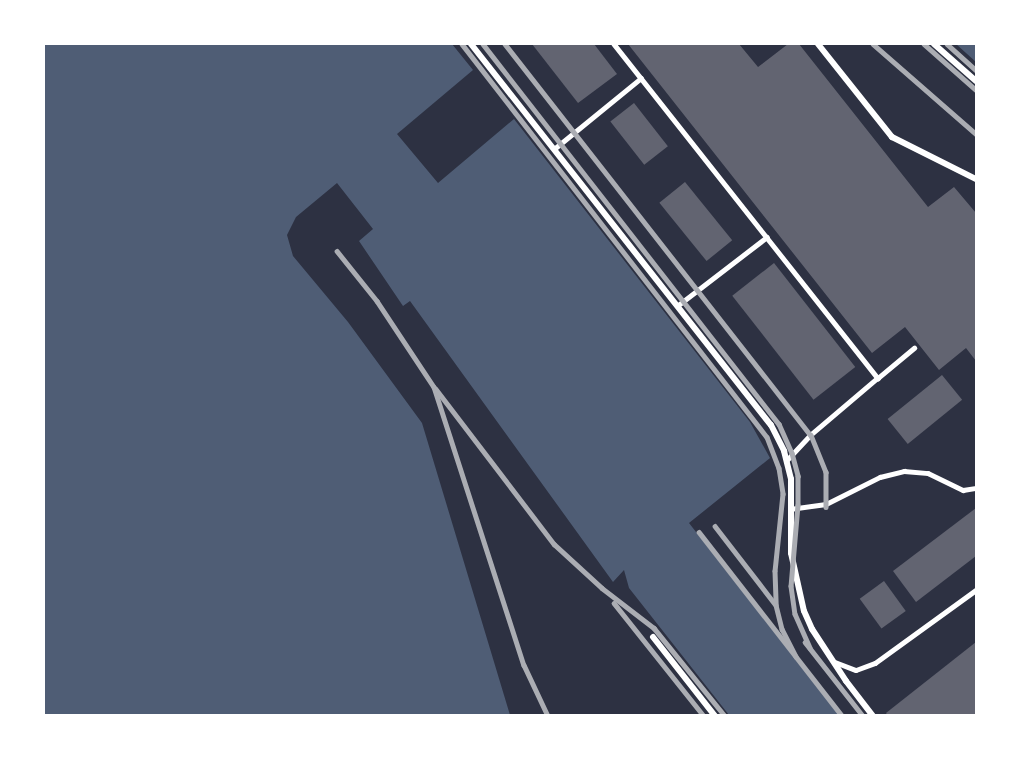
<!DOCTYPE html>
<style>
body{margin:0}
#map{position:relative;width:1020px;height:759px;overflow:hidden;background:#2d3142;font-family:Barlow,sans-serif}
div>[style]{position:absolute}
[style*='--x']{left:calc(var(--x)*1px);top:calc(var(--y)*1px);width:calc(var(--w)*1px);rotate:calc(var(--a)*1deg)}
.water>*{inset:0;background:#4f5d75}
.building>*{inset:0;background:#626471;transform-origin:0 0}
.service>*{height:4.5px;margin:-2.25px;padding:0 2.25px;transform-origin:2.25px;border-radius:2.25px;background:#fff}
.minor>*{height:6px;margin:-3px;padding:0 3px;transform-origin:3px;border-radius:3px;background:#fff}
.rail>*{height:4.5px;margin:-2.25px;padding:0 2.25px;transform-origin:2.25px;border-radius:2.25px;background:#abadb3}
span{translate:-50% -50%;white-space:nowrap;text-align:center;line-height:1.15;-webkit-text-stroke:6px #fff;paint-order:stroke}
.frame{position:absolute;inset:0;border:45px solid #fff;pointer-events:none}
</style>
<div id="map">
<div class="water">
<div style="clip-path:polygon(44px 44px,452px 44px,473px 70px,397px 134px,438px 183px,514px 119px,750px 422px,770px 458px,689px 523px,839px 715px,729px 715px,629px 588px,624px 570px,613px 582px,410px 301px,403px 306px,359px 241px,373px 229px,337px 183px,296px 217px,287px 235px,293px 256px,348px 322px,422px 423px,510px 715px,44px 715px)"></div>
<div style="clip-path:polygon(956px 44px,976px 44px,976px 62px)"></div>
</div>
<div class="building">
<div style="clip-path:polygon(532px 44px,594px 44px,617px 74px,578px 103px)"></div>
<div style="clip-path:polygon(628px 44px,739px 44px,758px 67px,788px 44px,799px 44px,928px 207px,954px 187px,976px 213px,976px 361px,966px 348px,939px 370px,905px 327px,872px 353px)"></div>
<div style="left:634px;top:103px;width:55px;height:30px;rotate:52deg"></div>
<div style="left:685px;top:182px;width:75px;height:33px;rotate:51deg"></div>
<div style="left:774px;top:263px;width:132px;height:53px;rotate:52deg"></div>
<div style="left:942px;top:375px;width:32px;height:70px;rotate:51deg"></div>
<div style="clip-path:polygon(976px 508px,976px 556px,916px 602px,893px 571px)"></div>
<div style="left:884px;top:581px;width:37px;height:30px;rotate:54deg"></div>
<div style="clip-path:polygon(976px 642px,976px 716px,888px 716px,886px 713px)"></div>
</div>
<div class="service">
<div style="--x:614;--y:44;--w:426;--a:51.7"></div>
<div style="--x:878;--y:378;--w:88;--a:139.6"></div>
<div style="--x:811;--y:435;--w:35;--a:133"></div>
<div style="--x:554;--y:149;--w:112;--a:-39.2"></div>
<div style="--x:677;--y:306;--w:113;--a:-37.5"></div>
<div style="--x:878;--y:378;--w:47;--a:-39.8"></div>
<div style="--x:790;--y:509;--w:36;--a:-8"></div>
<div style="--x:826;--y:504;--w:60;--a:-26.6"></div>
<div style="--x:880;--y:477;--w:25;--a:-14"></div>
<div style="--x:904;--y:471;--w:24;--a:5"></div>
<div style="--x:928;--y:473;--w:39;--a:26"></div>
<div style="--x:963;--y:490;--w:13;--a:-9"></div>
<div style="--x:835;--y:662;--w:22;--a:21"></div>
<div style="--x:856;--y:670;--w:20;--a:-20"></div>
<div style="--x:875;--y:663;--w:125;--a:-35.9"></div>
</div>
<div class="minor">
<div style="--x:471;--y:44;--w:485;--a:51.8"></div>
<div style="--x:771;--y:425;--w:29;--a:63"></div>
<div style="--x:784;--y:451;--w:29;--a:76"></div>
<div style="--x:791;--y:479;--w:74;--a:90"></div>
<div style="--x:791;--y:553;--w:59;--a:77.4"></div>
<div style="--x:804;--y:611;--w:20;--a:66"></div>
<div style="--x:812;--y:629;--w:62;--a:56.8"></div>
<div style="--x:846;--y:681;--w:44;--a:52.4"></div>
<div style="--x:818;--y:44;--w:119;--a:51.5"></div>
<div style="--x:892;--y:137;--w:94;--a:26.6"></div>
<div style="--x:934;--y:44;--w:56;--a:41.4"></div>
<div style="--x:653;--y:637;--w:100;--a:51.9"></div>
</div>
<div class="rail">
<div style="--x:462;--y:44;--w:497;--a:52.2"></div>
<div style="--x:767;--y:437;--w:33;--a:69"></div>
<div style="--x:779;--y:468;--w:26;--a:81"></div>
<div style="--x:783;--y:494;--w:77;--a:95.9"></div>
<div style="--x:775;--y:571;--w:34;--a:88"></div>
<div style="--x:776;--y:605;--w:25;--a:76"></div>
<div style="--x:782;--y:629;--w:31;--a:63"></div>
<div style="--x:483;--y:44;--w:482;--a:52.1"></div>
<div style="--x:779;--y:424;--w:32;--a:66"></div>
<div style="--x:792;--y:453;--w:24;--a:75"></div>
<div style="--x:798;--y:476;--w:29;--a:90"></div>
<div style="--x:798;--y:505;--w:81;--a:94.9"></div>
<div style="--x:791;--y:586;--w:28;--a:82"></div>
<div style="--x:795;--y:614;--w:37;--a:66"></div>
<div style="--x:505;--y:44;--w:497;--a:52"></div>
<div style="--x:811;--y:435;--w:40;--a:68"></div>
<div style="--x:826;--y:472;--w:35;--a:90"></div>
<div style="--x:873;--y:44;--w:137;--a:41.1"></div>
<div style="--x:924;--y:44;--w:69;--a:41.5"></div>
<div style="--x:947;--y:44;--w:39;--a:42"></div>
<div style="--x:337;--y:251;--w:64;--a:51.3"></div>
<div style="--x:377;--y:301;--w:103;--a:56.5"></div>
<div style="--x:434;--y:387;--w:292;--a:72.1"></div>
<div style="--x:524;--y:665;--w:56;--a:64.8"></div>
<div style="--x:436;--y:389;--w:195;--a:52.7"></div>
<div style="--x:554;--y:544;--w:65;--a:42.5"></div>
<div style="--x:602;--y:588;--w:66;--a:37.6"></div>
<div style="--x:654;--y:628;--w:113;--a:51.1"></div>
<div style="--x:715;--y:526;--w:98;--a:52.4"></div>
<div style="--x:699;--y:532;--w:233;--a:52.1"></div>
<div style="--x:614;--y:603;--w:144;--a:51.5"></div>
<div style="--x:805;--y:642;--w:94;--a:51.9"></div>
</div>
<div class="frame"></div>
</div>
